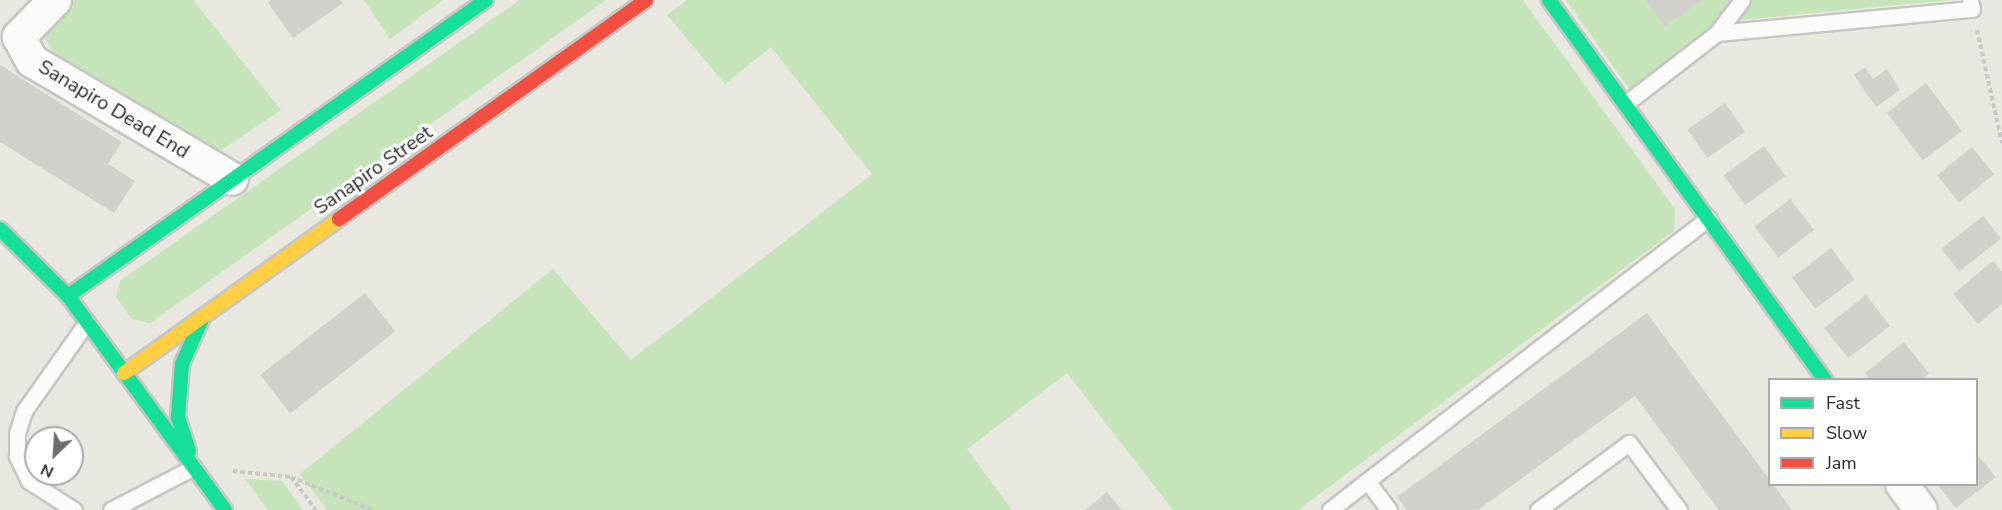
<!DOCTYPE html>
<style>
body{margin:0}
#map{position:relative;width:2002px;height:510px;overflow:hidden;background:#e8e7e0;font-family:"Nunito Sans",sans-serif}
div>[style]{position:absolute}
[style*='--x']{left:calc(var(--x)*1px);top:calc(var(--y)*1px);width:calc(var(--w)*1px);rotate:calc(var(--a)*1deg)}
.green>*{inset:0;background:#c5e4ba}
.building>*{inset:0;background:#d1d0cb;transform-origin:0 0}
.path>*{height:4px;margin-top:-2px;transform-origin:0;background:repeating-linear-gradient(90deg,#c8c8c7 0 4.5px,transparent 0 7.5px)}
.roads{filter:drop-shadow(2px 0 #c6c6c5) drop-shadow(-2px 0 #c6c6c5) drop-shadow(0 2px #c6c6c5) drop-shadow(0 -2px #c6c6c5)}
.lane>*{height:15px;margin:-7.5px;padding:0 7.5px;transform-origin:7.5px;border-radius:7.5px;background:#fcfbfa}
.street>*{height:32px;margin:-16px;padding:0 16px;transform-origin:16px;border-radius:16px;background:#fcfbfa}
.fast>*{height:14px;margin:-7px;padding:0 7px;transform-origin:7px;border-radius:7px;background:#16e098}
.slow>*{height:14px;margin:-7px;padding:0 7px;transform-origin:7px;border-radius:7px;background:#ffcf43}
.jam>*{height:14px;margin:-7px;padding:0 7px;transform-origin:7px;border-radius:7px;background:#f24e42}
span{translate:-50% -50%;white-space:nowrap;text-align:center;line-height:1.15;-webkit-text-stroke:6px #fff;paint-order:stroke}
.street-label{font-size:20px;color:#2b2b2b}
.legend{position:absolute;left:1768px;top:378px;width:210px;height:108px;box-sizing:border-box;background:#fff;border:2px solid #aaa;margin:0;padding:8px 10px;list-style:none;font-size:18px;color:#2b2b2b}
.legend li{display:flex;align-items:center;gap:12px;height:30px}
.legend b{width:30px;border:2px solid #aaa}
.north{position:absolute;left:24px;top:426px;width:60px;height:60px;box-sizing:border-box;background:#fff;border:2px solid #aaa;border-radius:50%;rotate:205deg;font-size:16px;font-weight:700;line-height:24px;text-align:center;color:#2b2b2b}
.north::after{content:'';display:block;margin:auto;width:21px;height:27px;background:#6d6d6a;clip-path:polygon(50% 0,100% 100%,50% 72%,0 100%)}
</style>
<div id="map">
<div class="green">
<div style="clip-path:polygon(74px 0,193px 0,281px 110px,220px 151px,52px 51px,41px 31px)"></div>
<div style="clip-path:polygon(364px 0,443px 0,390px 39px)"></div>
<div style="clip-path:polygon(520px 0,606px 0,150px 323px,132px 319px,116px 297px,120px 281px)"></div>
<div style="clip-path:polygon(687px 0,1523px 0,1675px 209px,1674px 231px,1298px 510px,1173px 510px,1067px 373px,967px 449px,1012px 510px,327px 510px,300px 474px,553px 269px,631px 360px,872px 174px,771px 47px,725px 84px,667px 15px)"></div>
<div style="clip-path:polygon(1566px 0,1951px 0,1718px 22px,1630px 90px)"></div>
<div style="clip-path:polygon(245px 479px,282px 481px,303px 510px,268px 510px)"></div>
</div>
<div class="building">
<div style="clip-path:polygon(271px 0,341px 0,343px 3px,293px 38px,268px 3px)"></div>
<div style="clip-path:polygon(1646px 0,1702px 0,1665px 26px)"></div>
<div style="clip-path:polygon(0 65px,122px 142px,108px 164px,135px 181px,114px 213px,0 142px)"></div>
<div style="clip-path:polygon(1865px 67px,1873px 79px,1887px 69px,1900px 90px,1876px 107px,1854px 75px)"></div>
<div style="left:1926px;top:83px;width:60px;height:49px;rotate:53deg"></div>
<div style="left:1725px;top:103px;width:35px;height:46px;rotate:55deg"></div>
<div style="left:1764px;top:146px;width:37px;height:50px;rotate:54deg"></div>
<div style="left:1972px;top:147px;width:35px;height:45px;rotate:51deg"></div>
<div style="left:1790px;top:199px;width:39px;height:45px;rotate:52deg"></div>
<div style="left:1983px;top:216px;width:29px;height:53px;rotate:52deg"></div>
<div style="left:1831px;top:248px;width:39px;height:49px;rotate:53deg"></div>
<div style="clip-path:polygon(1993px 261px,2002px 272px,2002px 304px,1978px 324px,1953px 294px)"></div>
<div style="left:365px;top:293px;width:49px;height:133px;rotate:52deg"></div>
<div style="left:1866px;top:295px;width:39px;height:53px;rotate:52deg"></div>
<div style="clip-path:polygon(1647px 313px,1792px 510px,1719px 510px,1635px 396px,1478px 510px,1407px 510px,1397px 497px)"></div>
<div style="clip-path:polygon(1904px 342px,1929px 373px,1921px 380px,1870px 380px,1865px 373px)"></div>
<div style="clip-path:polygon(1976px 453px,1996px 477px,1956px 508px,1937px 484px,1976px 484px)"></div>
<div style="clip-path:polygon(1107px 492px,1122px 510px,1085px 510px)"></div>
</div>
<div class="path">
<div style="--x:1977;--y:30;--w:116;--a:77.5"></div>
<div style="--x:233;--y:471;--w:58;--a:5.9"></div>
<div style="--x:291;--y:477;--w:88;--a:21.9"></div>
<div style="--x:291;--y:477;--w:41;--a:52.9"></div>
</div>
<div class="roads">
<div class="lane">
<div style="--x:1717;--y:33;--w:41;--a:-52.9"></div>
<div style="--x:1625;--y:104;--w:116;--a:-37.7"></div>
<div style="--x:1717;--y:33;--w:256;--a:-5.4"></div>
<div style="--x:1972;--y:9;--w:9;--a:-103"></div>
<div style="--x:74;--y:510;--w:54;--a:-147.2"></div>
<div style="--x:29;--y:481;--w:28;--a:-116"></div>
<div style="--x:17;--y:456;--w:23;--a:-90"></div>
<div style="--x:17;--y:433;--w:23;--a:-72"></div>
<div style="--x:24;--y:411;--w:109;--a:-54.7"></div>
<div style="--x:111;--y:510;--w:93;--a:-27.4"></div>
<div style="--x:1330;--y:510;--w:47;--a:-38.1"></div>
<div style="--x:1389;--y:510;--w:36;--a:-127"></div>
<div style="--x:1367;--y:481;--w:431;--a:-37.6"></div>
<div style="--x:1538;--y:510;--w:113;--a:-36.4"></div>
<div style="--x:1629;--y:443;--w:84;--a:53.3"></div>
</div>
<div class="street">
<div style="--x:55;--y:0;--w:52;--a:134.2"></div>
<div style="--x:19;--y:37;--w:27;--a:62"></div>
<div style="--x:32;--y:61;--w:232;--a:30.5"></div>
<div style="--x:1902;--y:484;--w:32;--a:54"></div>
</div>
<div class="fast">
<div style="--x:1549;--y:0;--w:470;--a:54"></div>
<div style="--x:0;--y:229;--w:95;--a:44.6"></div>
<div style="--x:68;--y:296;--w:265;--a:53.7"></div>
<div style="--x:68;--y:296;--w:512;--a:-35.3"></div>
<div style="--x:189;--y:451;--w:36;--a:-108"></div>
<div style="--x:178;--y:417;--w:53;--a:-85.7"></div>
<div style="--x:182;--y:364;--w:51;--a:-65.9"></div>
</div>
<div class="slow">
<div style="--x:124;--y:373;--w:264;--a:-35.6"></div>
</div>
<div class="jam">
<div style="--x:339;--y:219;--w:377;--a:-35.5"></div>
</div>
</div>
<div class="street-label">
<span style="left:114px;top:109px;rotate:31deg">Sanapiro Dead End</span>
<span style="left:373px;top:170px;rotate:-35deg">Sanapiro Street</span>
</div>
<ul class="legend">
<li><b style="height:8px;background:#16e098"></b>Fast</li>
<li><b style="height:8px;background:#ffcf43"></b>Slow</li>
<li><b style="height:8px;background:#f24e42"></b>Jam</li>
</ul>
<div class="north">N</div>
</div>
